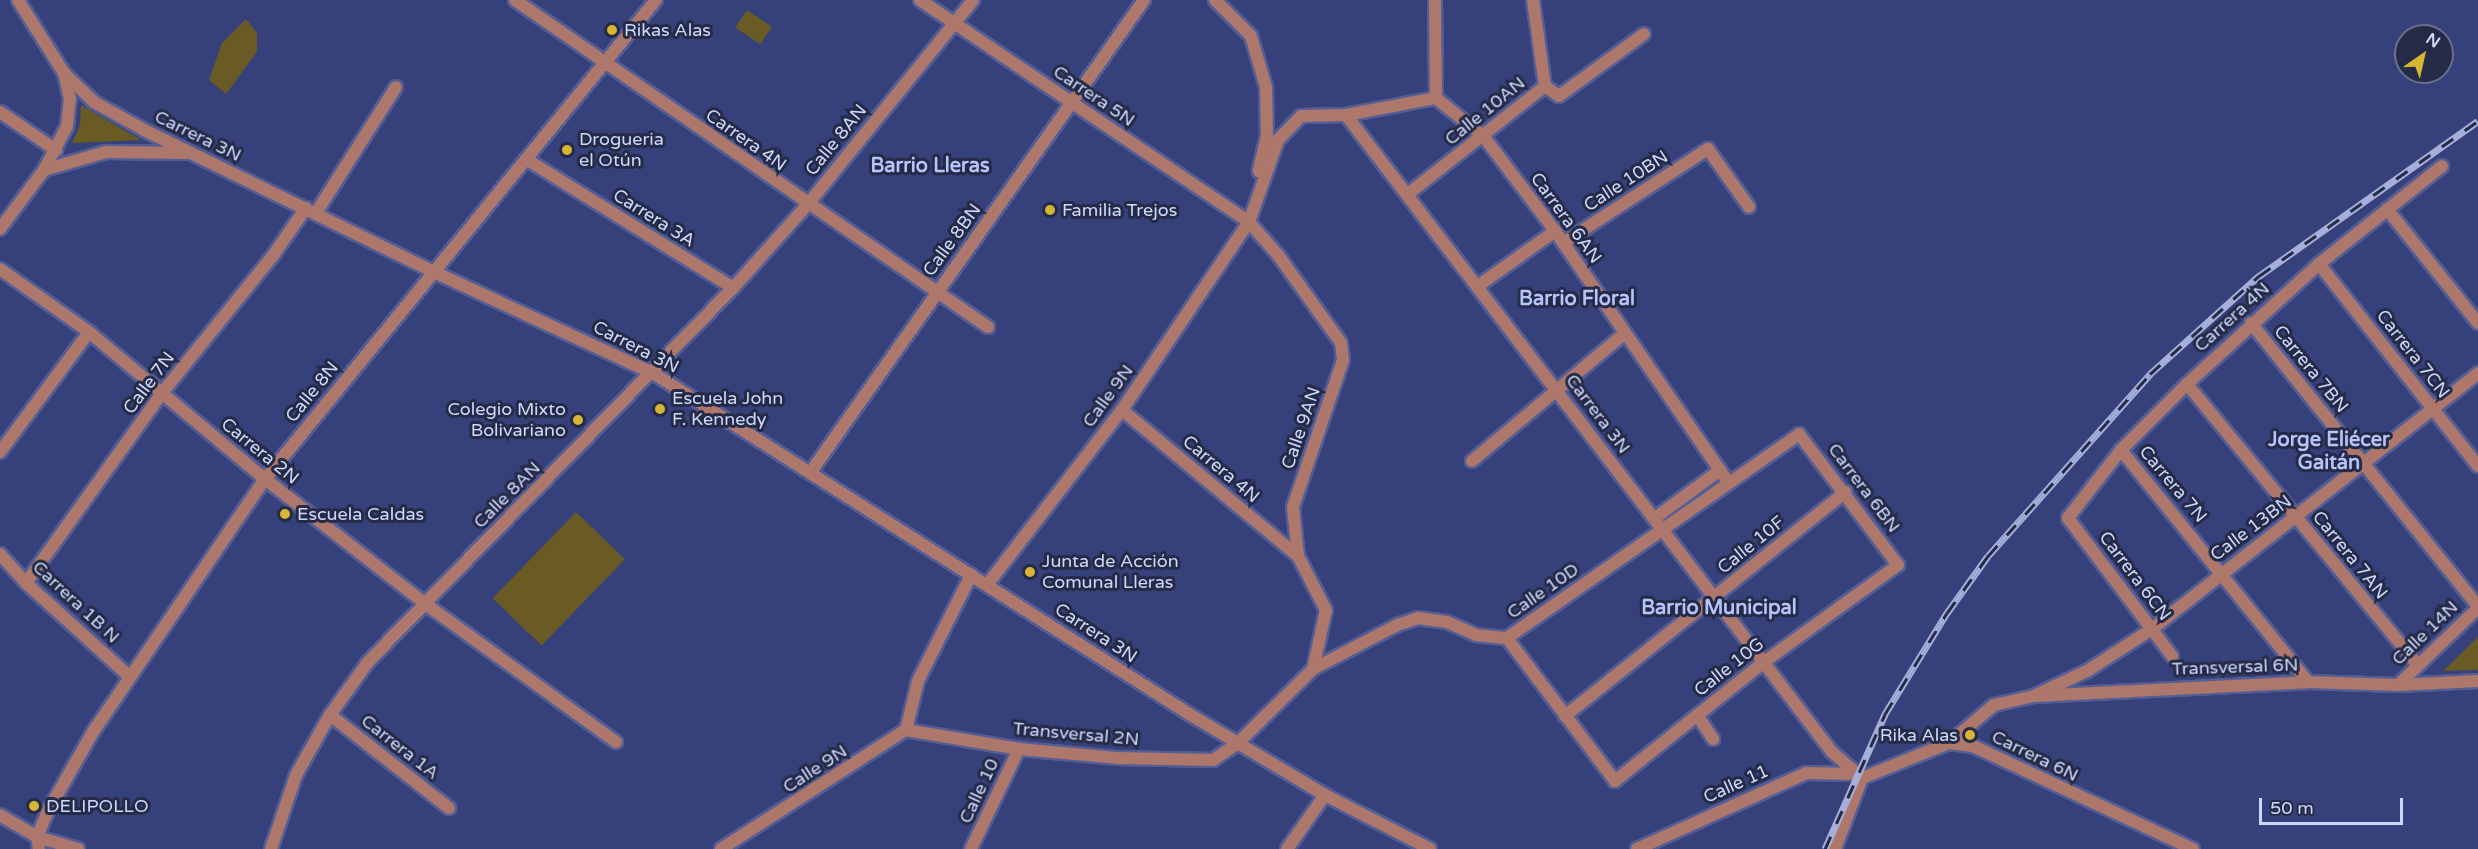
<!DOCTYPE html>
<meta charset="utf-8">
<style>
body{margin:0}
#map{position:relative;width:2478px;height:849px;overflow:hidden;background:#36407b;font-family:"Varela Round",sans-serif}
div>[style]{position:absolute}
[style*='--x']{left:calc(var(--x)*1px);top:calc(var(--y)*1px);width:calc(var(--w)*1px);rotate:calc(var(--a)*1deg)}
.green>*{inset:0;background:#6a5a24;transform-origin:0 0}
.roads{filter:drop-shadow(2px 0 #545e95) drop-shadow(-2px 0 #545e95) drop-shadow(0 2px #545e95) drop-shadow(0 -2px #545e95)}
.minor>*{height:12px;margin:-6px;padding:0 6px;transform-origin:6px;border-radius:6px;background:#ae776b}
.tertiary>*{height:12px;margin:-6px;padding:0 6px;transform-origin:6px;border-radius:6px;background:#ae776b}
.rail>*{height:7px;margin-top:-3.5px;transform-origin:0;background:repeating-linear-gradient(90deg,#252b46 0 14px,#a5afd9 0 28px);box-sizing:border-box;border-block:2px solid #a5afd9}
.dots>*{width:16px;height:16px;translate:-50% -50%;box-sizing:border-box;border:3px solid #252b46;border-radius:50%}
span{translate:-50% -50%;white-space:nowrap;text-align:center;line-height:1.15;-webkit-text-stroke:6px #252b46;paint-order:stroke}
.poi-label{font-size:18px;color:#ced8fb}
.left{translate:0 -50%;text-align:left}
.right{translate:-100% -50%;text-align:right}
.street-label{font-size:18px;color:#ced8fb}
.neighbourhood-label{font-size:20px;color:#b6c4fc;font-weight:700}
.north{position:absolute;left:2394px;top:24px;width:60px;height:60px;box-sizing:border-box;background:#252b46;border:2px solid #69708e;border-radius:50%;rotate:34deg;font-size:16px;font-weight:700;line-height:24px;text-align:center;color:#ced8fb}
.north::after{content:'';display:block;margin:auto;width:21px;height:27px;background:#d6b534;clip-path:polygon(50% 0,100% 100%,50% 72%,0 100%)}
.scale{position:absolute;left:2259px;top:798px;width:144px;height:27px;box-sizing:border-box;border:3px solid #ced8fb;border-top:0;padding-left:8px;font-size:18px;line-height:21px;white-space:nowrap;color:#ced8fb;-webkit-text-stroke:4px #252b46;paint-order:stroke}
</style>
<div id="map">
<div class="green">
<div style="left:747px;top:10px;width:30px;height:21px;rotate:34deg"></div>
<div style="clip-path:polygon(246px 19px,257px 33px,257px 52px,226px 94px,209px 80px,222px 43px)"></div>
<div style="clip-path:polygon(81px 105px,141px 140px,72px 143px,80px 125px)"></div>
<div style="left:576px;top:512px;width:68px;height:120px;rotate:44deg"></div>
<div style="clip-path:polygon(2478px 637px,2478px 670px,2443px 671px)"></div>
</div>
<div class="roads">
<div class="minor">
<div style="--x:18;--y:0;--w:86;--a:57.8"></div>
<div style="--x:64;--y:73;--w:42;--a:44"></div>
<div style="--x:94;--y:102;--w:57;--a:29.2"></div>
<div style="--x:144;--y:130;--w:321;--a:26.1"></div>
<div style="--x:432;--y:271;--w:243;--a:24.8"></div>
<div style="--x:653;--y:373;--w:635;--a:32.46"></div>
<div style="--x:1189;--y:714;--w:158;--a:30.8"></div>
<div style="--x:1325;--y:795;--w:118;--a:27.2"></div>
<div style="--x:515;--y:0;--w:575;--a:34.66"></div>
<div style="--x:920;--y:0;--w:397;--a:34"></div>
<div style="--x:1249;--y:222;--w:44;--a:48.7"></div>
<div style="--x:1278;--y:255;--w:108;--a:54.4"></div>
<div style="--x:1341;--y:343;--w:17;--a:83"></div>
<div style="--x:1343;--y:360;--w:155;--a:108.8"></div>
<div style="--x:1293;--y:507;--w:49;--a:84.2"></div>
<div style="--x:1298;--y:556;--w:61;--a:62.6"></div>
<div style="--x:1326;--y:610;--w:60;--a:102.4"></div>
<div style="--x:1215;--y:0;--w:51;--a:45"></div>
<div style="--x:1251;--y:36;--w:53;--a:73.6"></div>
<div style="--x:1266;--y:87;--w:48;--a:88.8"></div>
<div style="--x:1267;--y:135;--w:37;--a:103"></div>
<div style="--x:1435;--y:0;--w:98;--a:89.4"></div>
<div style="--x:1533;--y:0;--w:87;--a:82.1"></div>
<div style="--x:1545;--y:86;--w:17;--a:36"></div>
<div style="--x:1559;--y:96;--w:105;--a:-36.1"></div>
<div style="--x:1436;--y:98;--w:62;--a:39.1"></div>
<div style="--x:1484;--y:137;--w:118;--a:52.9"></div>
<div style="--x:1555;--y:231;--w:306;--a:55.4"></div>
<div style="--x:0;--y:112;--w:68;--a:34.2"></div>
<div style="--x:1346;--y:115;--w:92;--a:-10.7"></div>
<div style="--x:526;--y:159;--w:244;--a:31.9"></div>
<div style="--x:44;--y:170;--w:65;--a:-16.2"></div>
<div style="--x:106;--y:152;--w:82;--a:0.7"></div>
<div style="--x:1408;--y:194;--w:174;--a:-38.2"></div>
<div style="--x:2387;--y:209;--w:146;--a:51.4"></div>
<div style="--x:316;--y:213;--w:149;--a:-57.6"></div>
<div style="--x:0;--y:229;--w:74;--a:-53.3"></div>
<div style="--x:44;--y:170;--w:50;--a:-62.4"></div>
<div style="--x:67;--y:126;--w:27;--a:-84"></div>
<div style="--x:70;--y:99;--w:27;--a:-103"></div>
<div style="--x:1563;--y:243;--w:173;--a:-33"></div>
<div style="--x:1708;--y:149;--w:71;--a:54.7"></div>
<div style="--x:2319;--y:264;--w:257;--a:51.8"></div>
<div style="--x:0;--y:269;--w:109;--a:35.3"></div>
<div style="--x:89;--y:332;--w:229;--a:39.9"></div>
<div style="--x:265;--y:479;--w:202;--a:37.9"></div>
<div style="--x:424;--y:603;--w:237;--a:35.9"></div>
<div style="--x:1478;--y:286;--w:95;--a:-35.5"></div>
<div style="--x:2251;--y:323;--w:363;--a:51.3"></div>
<div style="--x:2187;--y:384;--w:364;--a:50.6"></div>
<div style="--x:1122;--y:410;--w:229;--a:39.7"></div>
<div style="--x:2121;--y:450;--w:298;--a:51.1"></div>
<div style="--x:0;--y:452;--w:149;--a:-53.4"></div>
<div style="--x:1472;--y:461;--w:199;--a:-39.9"></div>
<div style="--x:810;--y:473;--w:579;--a:-54.77"></div>
<div style="--x:1655;--y:518;--w:81;--a:-36.4"></div>
<div style="--x:0;--y:554;--w:39;--a:48"></div>
<div style="--x:26;--y:583;--w:139;--a:42.1"></div>
<div style="--x:26;--y:583;--w:234;--a:-54.4"></div>
<div style="--x:162;--y:393;--w:179;--a:-51.1"></div>
<div style="--x:274;--y:254;--w:56;--a:-55.2"></div>
<div style="--x:987;--y:585;--w:221;--a:-52.4"></div>
<div style="--x:1122;--y:410;--w:227;--a:-56"></div>
<div style="--x:1249;--y:222;--w:87;--a:-70.5"></div>
<div style="--x:1278;--y:140;--w:33;--a:-46"></div>
<div style="--x:1301;--y:116;--w:45;--a:-1.3"></div>
<div style="--x:1346;--y:115;--w:801;--a:52.66"></div>
<div style="--x:1832;--y:752;--w:40;--a:41"></div>
<div style="--x:2172;--y:656;--w:173;--a:-127"></div>
<div style="--x:2068;--y:518;--w:86;--a:-52.1"></div>
<div style="--x:2121;--y:450;--w:93;--a:-45"></div>
<div style="--x:2187;--y:384;--w:178;--a:-42.3"></div>
<div style="--x:2319;--y:264;--w:157;--a:-38.5"></div>
<div style="--x:2398;--y:685;--w:111;--a:-43.9"></div>
<div style="--x:2034;--y:696;--w:59;--a:-25.3"></div>
<div style="--x:2087;--y:671;--w:77;--a:-32.9"></div>
<div style="--x:2152;--y:629;--w:415;--a:-38.1"></div>
<div style="--x:330;--y:715;--w:151;--a:38"></div>
<div style="--x:1697;--y:715;--w:29;--a:56"></div>
<div style="--x:1565;--y:716;--w:359;--a:-38.6"></div>
<div style="--x:906;--y:730;--w:115;--a:9.5"></div>
<div style="--x:1019;--y:749;--w:98;--a:5.2"></div>
<div style="--x:1117;--y:758;--w:96;--a:1.2"></div>
<div style="--x:1213;--y:760;--w:30;--a:-34"></div>
<div style="--x:1238;--y:743;--w:105;--a:-44.6"></div>
<div style="--x:1313;--y:669;--w:95;--a:-27.6"></div>
<div style="--x:1397;--y:625;--w:22;--a:-18"></div>
<div style="--x:1418;--y:618;--w:29;--a:8"></div>
<div style="--x:1447;--y:622;--w:32;--a:24"></div>
<div style="--x:1476;--y:635;--w:31;--a:6"></div>
<div style="--x:1507;--y:638;--w:356;--a:-34.9"></div>
<div style="--x:1799;--y:434;--w:164;--a:52.9"></div>
<div style="--x:1898;--y:565;--w:165;--a:144.1"></div>
<div style="--x:1764;--y:662;--w:191;--a:141.4"></div>
<div style="--x:1615;--y:781;--w:179;--a:-127.1"></div>
<div style="--x:1949;--y:743;--w:59;--a:-40.2"></div>
<div style="--x:1994;--y:705;--w:41;--a:-12.7"></div>
<div style="--x:2034;--y:696;--w:274;--a:-2.9"></div>
<div style="--x:2308;--y:682;--w:90;--a:1.9"></div>
<div style="--x:2398;--y:685;--w:80;--a:-2.9"></div>
<div style="--x:1862;--y:778;--w:94;--a:-21.9"></div>
<div style="--x:1949;--y:743;--w:24;--a:7"></div>
<div style="--x:1973;--y:746;--w:243;--a:25.1"></div>
<div style="--x:39;--y:849;--w:12;--a:-99"></div>
<div style="--x:37;--y:837;--w:30;--a:-67"></div>
<div style="--x:49;--y:809;--w:89;--a:-60.3"></div>
<div style="--x:93;--y:732;--w:306;--a:-55.8"></div>
<div style="--x:265;--y:479;--w:618;--a:-50.78"></div>
<div style="--x:271;--y:849;--w:78;--a:-71.3"></div>
<div style="--x:296;--y:775;--w:69;--a:-60.5"></div>
<div style="--x:330;--y:715;--w:65;--a:-54.4"></div>
<div style="--x:368;--y:662;--w:523;--a:-45.7"></div>
<div style="--x:733;--y:288;--w:113;--a:-48.2"></div>
<div style="--x:808;--y:204;--w:262;--a:-51"></div>
<div style="--x:721;--y:849;--w:220;--a:-32.8"></div>
<div style="--x:906;--y:730;--w:50;--a:-76.2"></div>
<div style="--x:918;--y:681;--w:119;--a:-63.4"></div>
<div style="--x:971;--y:849;--w:111;--a:-64.4"></div>
<div style="--x:1287;--y:849;--w:66;--a:-54.9"></div>
<div style="--x:1637;--y:849;--w:185;--a:-24.2"></div>
<div style="--x:1806;--y:773;--w:50;--a:1.1"></div>
<div style="--x:1835;--y:849;--w:76;--a:-69.2"></div>
</div>
<div class="tertiary">
<div style="--x:0;--y:815;--w:43;--a:30.7"></div>
<div style="--x:37;--y:837;--w:43;--a:16.3"></div>
</div>
</div>
<div class="rail">
<div style="--x:1825;--y:849;--w:148;--a:-66"></div>
<div style="--x:1885;--y:714;--w:119;--a:-58.5"></div>
<div style="--x:1947;--y:613;--w:70;--a:-54.3"></div>
<div style="--x:1988;--y:556;--w:244;--a:-48.3"></div>
<div style="--x:2150;--y:374;--w:147;--a:-42"></div>
<div style="--x:2259;--y:276;--w:268;--a:-35.3"></div>
</div>
<div class="dots">
<div style="left:612px;top:30px;background:#d6b534"></div>
<div style="left:567px;top:150px;background:#d6b534"></div>
<div style="left:1050px;top:210px;background:#d6b534"></div>
<div style="left:660px;top:409px;background:#d6b534"></div>
<div style="left:578px;top:420px;background:#d6b534"></div>
<div style="left:285px;top:514px;background:#d6b534"></div>
<div style="left:1030px;top:572px;background:#d6b534"></div>
<div style="left:1970px;top:735px;background:#d6b534"></div>
<div style="left:34px;top:806px;background:#d6b534"></div>
</div>
<div class="poi-label">
<span class="left" style="left:624px;top:30px">Rikas Alas</span>
<span class="left" style="left:579px;top:150px">Drogueria<br>el Otún</span>
<span class="left" style="left:1062px;top:210px">Familia Trejos</span>
<span class="left" style="left:672px;top:409px">Escuela John<br>F. Kennedy</span>
<span class="right" style="left:566px;top:420px">Colegio Mixto<br>Bolivariano</span>
<span class="left" style="left:297px;top:514px">Escuela Caldas</span>
<span class="left" style="left:1042px;top:572px">Junta de Acción<br>Comunal Lleras</span>
<span class="right" style="left:1958px;top:735px">Rika Alas</span>
<span class="left" style="left:46px;top:806px">DELIPOLLO</span>
</div>
<div class="street-label">
<span style="left:1094px;top:96px;rotate:34deg">Carrera 5N</span>
<span style="left:1485px;top:111px;rotate:-39deg">Calle 10AN</span>
<span style="left:198px;top:136px;rotate:26deg">Carrera 3N</span>
<span style="left:746px;top:140px;rotate:35deg">Carrera 4N</span>
<span style="left:836px;top:140px;rotate:-51deg">Calle 8AN</span>
<span style="left:1626px;top:181px;rotate:-33deg">Calle 10BN</span>
<span style="left:654px;top:218px;rotate:32deg">Carrera 3A</span>
<span style="left:1566px;top:218px;rotate:54deg">Carrera 6AN</span>
<span style="left:952px;top:240px;rotate:-54deg">Calle 8BN</span>
<span style="left:2232px;top:317px;rotate:-42deg">Carrera 4N</span>
<span style="left:636px;top:347px;rotate:27deg">Carrera 3N</span>
<span style="left:2413px;top:354px;rotate:52deg">Carrera 7CN</span>
<span style="left:2311px;top:369px;rotate:51deg">Carrera 7BN</span>
<span style="left:149px;top:383px;rotate:-53deg">Calle 7N</span>
<span style="left:312px;top:392px;rotate:-51deg">Calle 8N</span>
<span style="left:1108px;top:396px;rotate:-54deg">Calle 9N</span>
<span style="left:1598px;top:414px;rotate:53deg">Carrera 3N</span>
<span style="left:1301px;top:428px;rotate:-71deg">Calle 9AN</span>
<span style="left:260px;top:451px;rotate:39deg">Carrera 2N</span>
<span style="left:1221px;top:469px;rotate:40deg">Carrera 4N</span>
<span style="left:2173px;top:484px;rotate:50deg">Carrera 7N</span>
<span style="left:1864px;top:488px;rotate:53deg">Carrera 6BN</span>
<span style="left:507px;top:495px;rotate:-45deg">Calle 8AN</span>
<span style="left:2251px;top:528px;rotate:-37deg">Calle 13BN</span>
<span style="left:1751px;top:545px;rotate:-39deg">Calle 10F</span>
<span style="left:2350px;top:555px;rotate:51deg">Carrera 7AN</span>
<span style="left:2135px;top:576px;rotate:53deg">Carrera 6CN</span>
<span style="left:1543px;top:591px;rotate:-35deg">Calle 10D</span>
<span style="left:76px;top:602px;rotate:43deg">Carrera 1B N</span>
<span style="left:1096px;top:633px;rotate:33deg">Carrera 3N</span>
<span style="left:2425px;top:633px;rotate:-44deg">Calle 14N</span>
<span style="left:1729px;top:667px;rotate:-38deg">Calle 10G</span>
<span style="left:2235px;top:667px;rotate:-2deg">Transversal 6N</span>
<span style="left:1076px;top:734px;rotate:5deg">Transversal 2N</span>
<span style="left:400px;top:747px;rotate:38deg">Carrera 1A</span>
<span style="left:2035px;top:756px;rotate:26deg">Carrera 6N</span>
<span style="left:815px;top:769px;rotate:-33deg">Calle 9N</span>
<span style="left:1736px;top:784px;rotate:-24deg">Calle 11</span>
<span style="left:979px;top:791px;rotate:-65deg">Calle 10</span>
</div>
<div class="neighbourhood-label">
<span style="left:930px;top:166px">Barrio Lleras</span>
<span style="left:1577px;top:299px">Barrio Floral</span>
<span style="left:2329px;top:452px">Jorge Eliécer<br>Gaitán</span>
<span style="left:1719px;top:608px">Barrio Municipal</span>
</div>
<div class="north">N</div>
<div class="scale">50 m</div>
</div>
